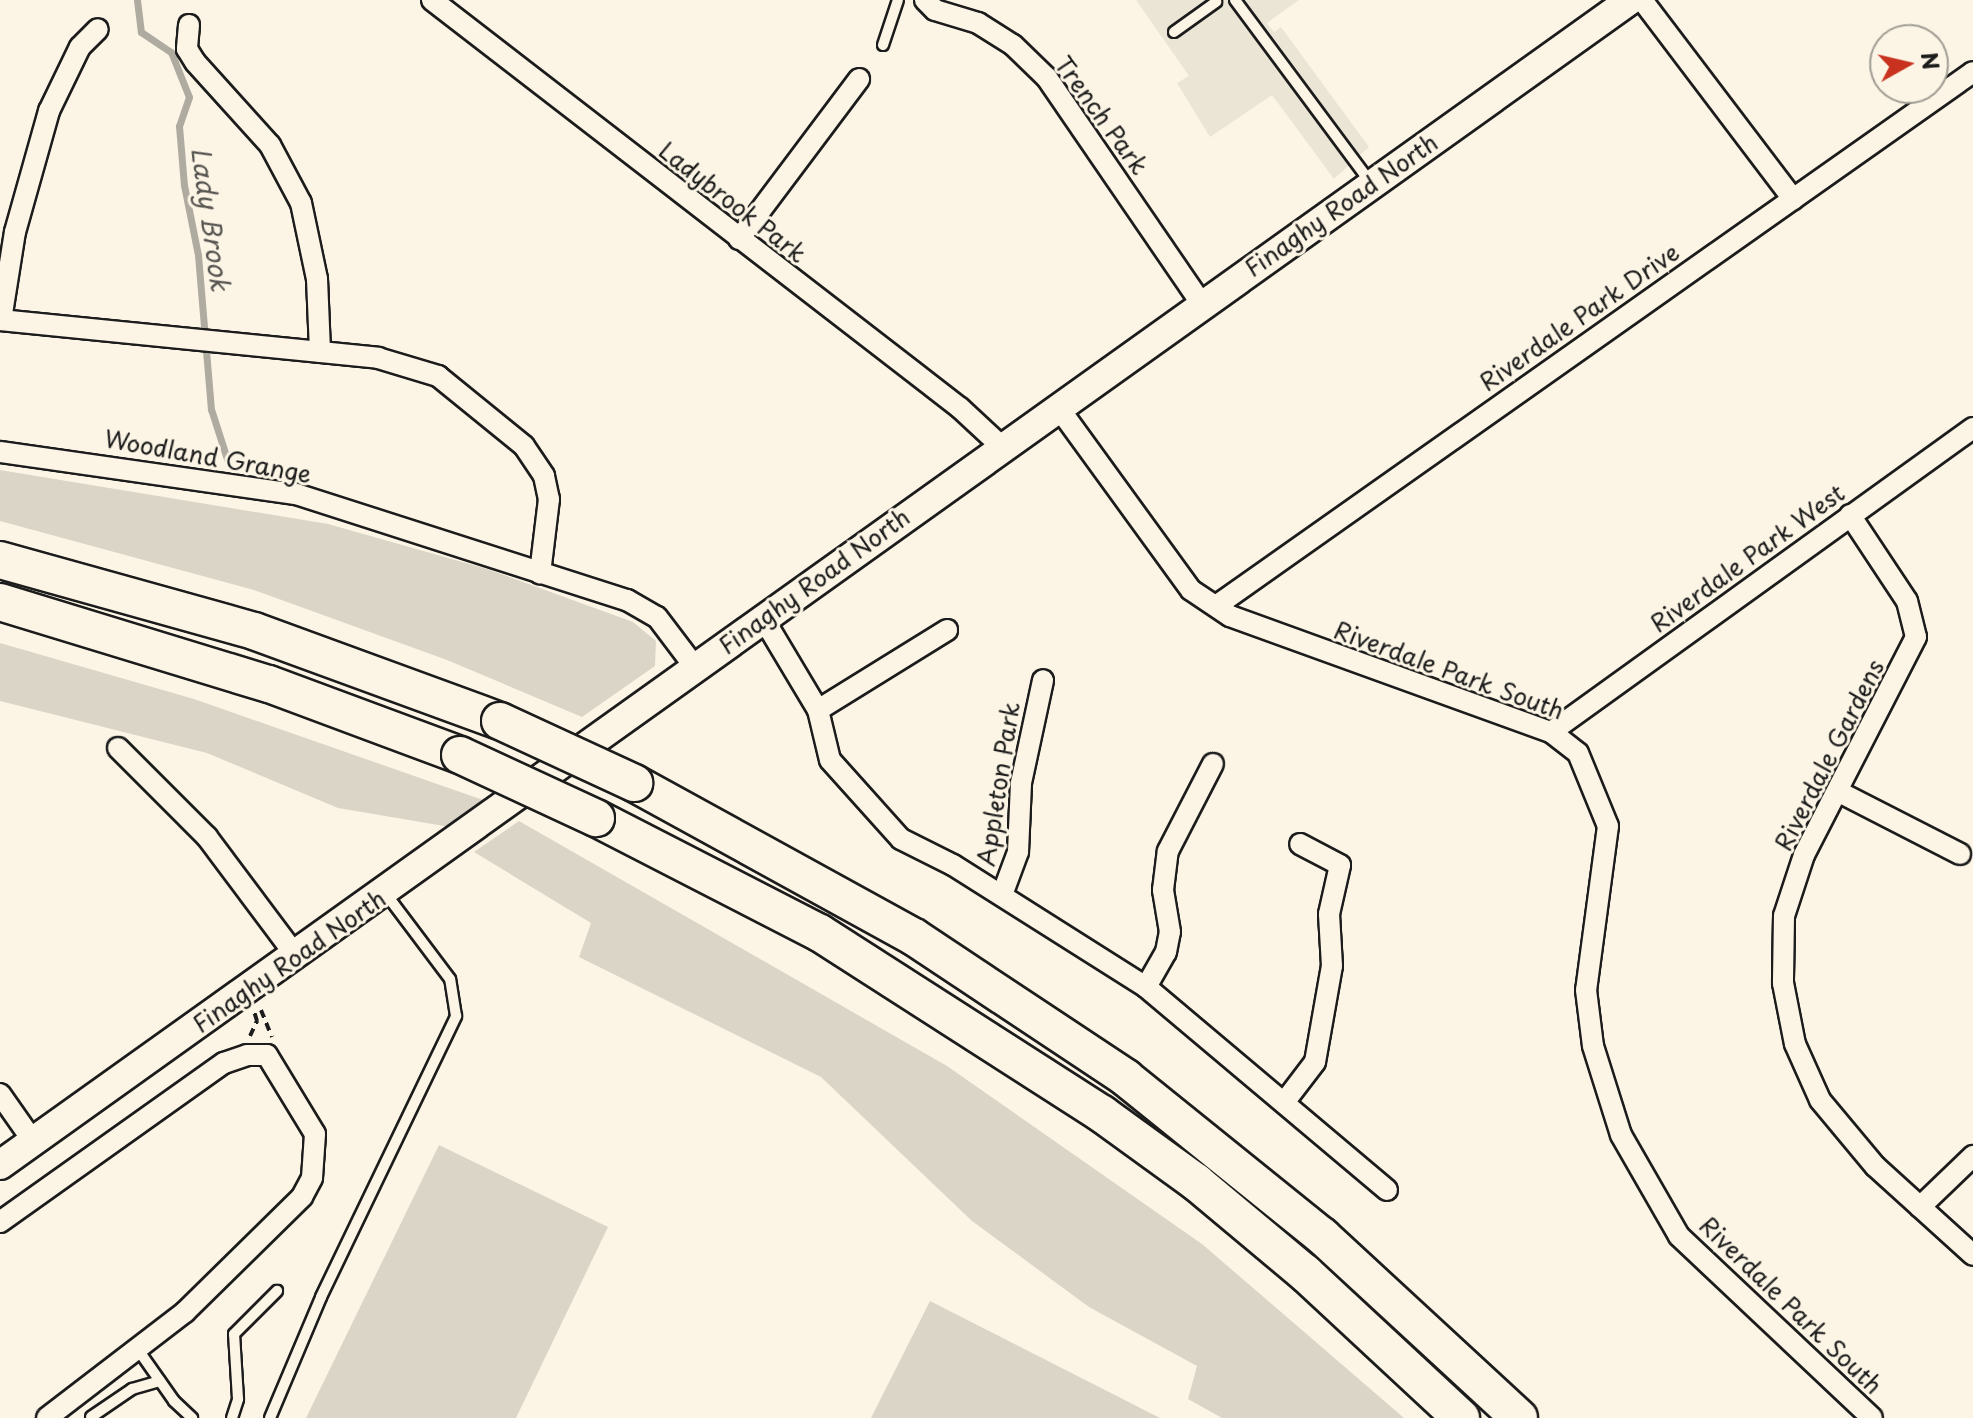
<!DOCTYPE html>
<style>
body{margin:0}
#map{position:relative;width:1973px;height:1418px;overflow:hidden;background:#fcf5e5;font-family:"Playpen Sans",sans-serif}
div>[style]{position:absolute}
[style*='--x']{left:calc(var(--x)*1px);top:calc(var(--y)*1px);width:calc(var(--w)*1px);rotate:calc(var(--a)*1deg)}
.built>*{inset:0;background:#ebe5d6}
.green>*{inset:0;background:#dbd5c8}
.stream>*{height:7px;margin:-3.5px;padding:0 3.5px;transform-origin:3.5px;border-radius:3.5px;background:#b0aba1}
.path>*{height:4px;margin-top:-2px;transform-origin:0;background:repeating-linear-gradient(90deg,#1c1c1c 0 8px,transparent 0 14px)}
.roads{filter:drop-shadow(2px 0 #1c1c1c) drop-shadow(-2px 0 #1c1c1c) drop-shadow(0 2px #1c1c1c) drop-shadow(0 -2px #1c1c1c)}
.lane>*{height:10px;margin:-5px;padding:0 5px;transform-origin:5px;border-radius:5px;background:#fcf5e5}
.street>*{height:20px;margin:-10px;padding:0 10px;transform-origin:10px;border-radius:10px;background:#fcf5e5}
.secondary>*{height:28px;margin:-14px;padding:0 14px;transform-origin:14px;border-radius:14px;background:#fcf5e5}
.highway>*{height:36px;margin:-18px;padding:0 18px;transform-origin:18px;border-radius:18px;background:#fcf5e5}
.bridges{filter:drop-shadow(2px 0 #1c1c1c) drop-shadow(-2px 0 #1c1c1c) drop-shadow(0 2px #1c1c1c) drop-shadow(0 -2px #1c1c1c)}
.highway-bridge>*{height:36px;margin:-18px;padding:0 18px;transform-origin:18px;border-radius:18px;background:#fcf5e5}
span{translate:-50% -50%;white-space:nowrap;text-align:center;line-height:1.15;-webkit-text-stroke:6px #fcf5e5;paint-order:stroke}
.street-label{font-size:24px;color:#1c1c1c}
.water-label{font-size:26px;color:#575551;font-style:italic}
.north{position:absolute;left:1869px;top:24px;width:80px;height:80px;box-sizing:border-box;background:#fcf5e5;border:2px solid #a29e95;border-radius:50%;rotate:82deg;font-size:22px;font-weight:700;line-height:32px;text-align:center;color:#1c1c1c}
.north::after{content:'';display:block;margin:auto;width:28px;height:36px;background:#c8321e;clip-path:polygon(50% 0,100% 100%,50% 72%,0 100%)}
</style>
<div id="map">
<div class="built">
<div style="clip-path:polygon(1136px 0,1299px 0,1267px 23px,1274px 32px,1281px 27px,1369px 147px,1334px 179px,1272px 95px,1210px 137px,1177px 83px,1189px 76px)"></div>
</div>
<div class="green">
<div style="clip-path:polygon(0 470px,328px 524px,487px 569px,633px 622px,656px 641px,655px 666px,582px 717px,447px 660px,254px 590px,0 521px)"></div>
<div style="clip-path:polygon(0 643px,194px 699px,483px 800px,456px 828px,338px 808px,207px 753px,0 701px)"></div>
<div style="clip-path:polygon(519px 821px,947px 1066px,1202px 1244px,1404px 1418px,1222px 1418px,1188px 1399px,1197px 1366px,1089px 1307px,972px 1221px,821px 1077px,579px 957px,591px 923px,474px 852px)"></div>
<div style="clip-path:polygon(439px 1145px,608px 1227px,516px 1418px,306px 1418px)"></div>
<div style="clip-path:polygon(930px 1301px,1160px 1418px,871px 1418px)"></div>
</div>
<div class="stream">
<div style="--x:137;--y:0;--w:32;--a:83"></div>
<div style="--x:141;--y:32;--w:36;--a:34"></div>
<div style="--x:171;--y:52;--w:48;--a:68.2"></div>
<div style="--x:189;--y:97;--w:31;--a:109"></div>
<div style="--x:179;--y:126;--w:59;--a:85.2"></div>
<div style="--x:184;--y:185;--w:71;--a:78.7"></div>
<div style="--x:198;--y:255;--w:155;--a:85.2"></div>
<div style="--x:211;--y:409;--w:56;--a:72.2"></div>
</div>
<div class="path">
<div style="--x:261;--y:1010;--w:29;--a:68"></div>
<div style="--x:250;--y:1036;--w:17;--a:-65"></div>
<div style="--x:257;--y:1021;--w:10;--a:-107"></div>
</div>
<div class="roads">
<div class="lane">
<div style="--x:1235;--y:0;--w:227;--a:53.4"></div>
<div style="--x:1174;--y:32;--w:52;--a:-35.5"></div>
<div style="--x:883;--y:45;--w:47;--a:-71.6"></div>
<div style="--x:139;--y:1351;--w:61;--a:55"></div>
<div style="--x:174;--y:1401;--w:25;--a:43"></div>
<div style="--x:91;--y:1417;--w:50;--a:-34.3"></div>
<div style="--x:132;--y:1389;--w:29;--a:-16"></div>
<div style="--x:232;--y:1418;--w:20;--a:-72"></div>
<div style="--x:238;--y:1399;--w:65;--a:-93.5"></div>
<div style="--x:234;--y:1334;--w:61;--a:-45"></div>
<div style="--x:270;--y:1418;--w:131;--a:-67.1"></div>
<div style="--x:321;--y:1297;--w:312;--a:-64.3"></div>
<div style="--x:456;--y:1016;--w:37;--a:-99"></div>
<div style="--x:450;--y:979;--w:106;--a:-127"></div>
</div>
<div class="street">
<div style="--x:432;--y:0;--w:667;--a:37.69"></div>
<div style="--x:960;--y:408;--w:56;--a:42.8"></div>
<div style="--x:925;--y:0;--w:14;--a:45"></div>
<div style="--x:935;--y:10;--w:45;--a:16.8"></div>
<div style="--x:978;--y:23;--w:41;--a:32.2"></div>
<div style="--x:1013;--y:45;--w:47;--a:44.1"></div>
<div style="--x:1047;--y:78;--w:273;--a:55.6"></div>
<div style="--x:1642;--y:0;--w:250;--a:52.8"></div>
<div style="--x:189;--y:25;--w:24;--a:95"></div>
<div style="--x:187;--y:49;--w:15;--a:58"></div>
<div style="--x:195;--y:62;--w:112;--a:47.9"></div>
<div style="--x:270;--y:145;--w:66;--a:61.9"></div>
<div style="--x:301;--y:203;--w:78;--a:78.1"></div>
<div style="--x:317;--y:279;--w:73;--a:87.6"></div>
<div style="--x:739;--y:239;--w:200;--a:-53.1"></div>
<div style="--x:0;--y:320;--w:380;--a:5.7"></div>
<div style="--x:378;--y:358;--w:63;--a:16.7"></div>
<div style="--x:438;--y:376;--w:111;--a:39.1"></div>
<div style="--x:524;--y:446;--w:36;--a:56"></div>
<div style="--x:544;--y:476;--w:24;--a:78"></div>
<div style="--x:549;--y:499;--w:75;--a:96.9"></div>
<div style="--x:1;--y:320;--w:89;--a:-81"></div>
<div style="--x:15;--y:232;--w:126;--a:-74.3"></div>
<div style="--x:49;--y:111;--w:71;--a:-64.2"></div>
<div style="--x:80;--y:47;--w:25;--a:-45"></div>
<div style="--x:1058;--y:407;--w:226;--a:54"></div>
<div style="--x:1191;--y:590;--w:47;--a:33.7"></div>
<div style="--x:1230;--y:616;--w:341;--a:19.9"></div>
<div style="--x:1551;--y:732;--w:34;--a:38"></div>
<div style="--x:1578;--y:753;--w:79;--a:67.7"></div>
<div style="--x:1608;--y:826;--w:165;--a:97.6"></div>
<div style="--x:1586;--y:990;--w:56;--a:82.9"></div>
<div style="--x:1593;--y:1046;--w:93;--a:72.5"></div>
<div style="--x:1621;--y:1135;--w:116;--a:60.1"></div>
<div style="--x:1679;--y:1236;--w:265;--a:43.3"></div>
<div style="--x:0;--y:452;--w:299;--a:8.1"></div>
<div style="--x:296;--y:494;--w:348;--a:17.8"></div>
<div style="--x:627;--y:600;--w:34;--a:30"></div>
<div style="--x:657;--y:617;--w:61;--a:52.9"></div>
<div style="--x:1850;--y:515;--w:103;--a:56.5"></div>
<div style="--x:1907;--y:601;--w:37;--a:76"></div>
<div style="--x:1916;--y:637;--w:245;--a:117.2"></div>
<div style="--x:1804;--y:855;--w:64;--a:108.2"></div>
<div style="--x:1784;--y:916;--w:67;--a:90.9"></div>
<div style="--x:1783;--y:983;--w:62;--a:78.9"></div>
<div style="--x:1795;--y:1044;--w:61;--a:65.9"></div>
<div style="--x:1820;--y:1100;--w:86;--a:50.2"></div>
<div style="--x:1875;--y:1166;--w:132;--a:42.2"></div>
<div style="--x:1216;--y:606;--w:926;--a:-35.2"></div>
<div style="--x:763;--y:618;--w:107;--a:59.1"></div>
<div style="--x:818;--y:710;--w:51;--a:76.5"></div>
<div style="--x:830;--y:760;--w:106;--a:48.1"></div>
<div style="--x:901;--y:839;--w:58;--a:26.6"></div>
<div style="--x:953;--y:865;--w:228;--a:32.3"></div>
<div style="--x:1146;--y:987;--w:315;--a:40.1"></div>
<div style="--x:818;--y:710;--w:152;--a:-31.8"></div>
<div style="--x:1551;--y:732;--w:520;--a:-35.77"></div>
<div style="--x:118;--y:748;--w:126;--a:45"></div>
<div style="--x:207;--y:837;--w:149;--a:53.2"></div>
<div style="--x:1839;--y:792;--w:136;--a:27.1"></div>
<div style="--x:1002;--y:895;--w:46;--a:-69.6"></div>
<div style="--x:1018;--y:852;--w:69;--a:-87.5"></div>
<div style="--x:1021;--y:783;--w:105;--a:-77.9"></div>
<div style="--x:1146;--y:987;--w:40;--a:-60.3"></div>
<div style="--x:1166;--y:952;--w:20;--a:-79"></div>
<div style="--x:1170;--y:932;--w:43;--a:-99.5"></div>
<div style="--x:1163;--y:890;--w:39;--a:-83"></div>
<div style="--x:1168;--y:851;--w:98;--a:-62.7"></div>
<div style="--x:0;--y:1094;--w:57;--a:54.9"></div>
<div style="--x:1286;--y:1100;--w:48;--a:-52.7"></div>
<div style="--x:1315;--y:1062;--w:97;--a:-80"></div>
<div style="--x:1332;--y:966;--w:52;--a:-93.3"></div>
<div style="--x:1329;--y:914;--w:50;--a:-77.3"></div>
<div style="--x:1340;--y:865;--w:45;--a:-152.3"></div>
<div style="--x:1920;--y:1207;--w:74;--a:-43.9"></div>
<div style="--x:0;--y:1222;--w:275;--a:-35.4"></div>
<div style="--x:224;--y:1063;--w:24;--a:-19"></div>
<div style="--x:247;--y:1055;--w:20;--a:0"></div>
<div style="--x:267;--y:1055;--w:92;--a:58.7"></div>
<div style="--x:315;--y:1134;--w:44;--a:93.9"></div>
<div style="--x:312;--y:1178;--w:21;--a:118"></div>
<div style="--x:302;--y:1197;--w:164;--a:135.5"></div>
<div style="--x:185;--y:1312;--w:174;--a:142.5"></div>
</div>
<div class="secondary">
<div style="--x:0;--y:1165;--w:2004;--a:-35.55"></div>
</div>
<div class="highway">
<div style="--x:0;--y:560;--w:264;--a:15.6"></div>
<div style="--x:254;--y:631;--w:262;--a:20.1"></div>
<div style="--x:0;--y:602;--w:281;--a:17"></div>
<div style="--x:269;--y:684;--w:204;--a:20.4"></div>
<div style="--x:634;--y:783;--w:320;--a:28.8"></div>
<div style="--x:914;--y:937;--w:255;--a:33.6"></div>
<div style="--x:1126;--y:1078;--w:252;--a:38.9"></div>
<div style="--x:1322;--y:1236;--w:268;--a:42.7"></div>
<div style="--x:596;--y:818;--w:252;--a:27.2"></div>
<div style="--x:820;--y:933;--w:335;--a:32.7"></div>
<div style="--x:1102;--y:1114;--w:116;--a:35.9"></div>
<div style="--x:1196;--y:1182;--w:142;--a:39.9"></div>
<div style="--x:1305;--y:1273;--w:213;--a:42.9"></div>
</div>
</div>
<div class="bridges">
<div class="highway-bridge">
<div style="--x:500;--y:721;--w:148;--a:24.8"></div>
<div style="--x:460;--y:755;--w:150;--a:24.9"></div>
</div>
</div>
<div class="street-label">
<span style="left:1102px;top:115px;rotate:54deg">Trench Park</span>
<span style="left:733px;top:202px;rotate:38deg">Ladybrook Park</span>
<span style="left:1341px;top:205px;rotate:-35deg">Finaghy Road North</span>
<span style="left:1579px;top:317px;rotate:-35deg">Riverdale Park Drive</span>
<span style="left:208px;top:456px;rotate:10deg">Woodland Grange</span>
<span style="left:1747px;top:558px;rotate:-36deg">Riverdale Park West</span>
<span style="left:814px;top:581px;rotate:-36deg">Finaghy Road North</span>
<span style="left:1449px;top:670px;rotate:20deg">Riverdale Park South</span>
<span style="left:1829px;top:755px;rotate:-63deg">Riverdale Gardens</span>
<span style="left:998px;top:784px;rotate:-81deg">Appleton Park</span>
<span style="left:289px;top:961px;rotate:-35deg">Finaghy Road North</span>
<span style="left:1791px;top:1305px;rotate:44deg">Riverdale Park South</span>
</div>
<div class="water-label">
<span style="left:211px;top:219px;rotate:82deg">Lady Brook</span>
</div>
<div class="north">N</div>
</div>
